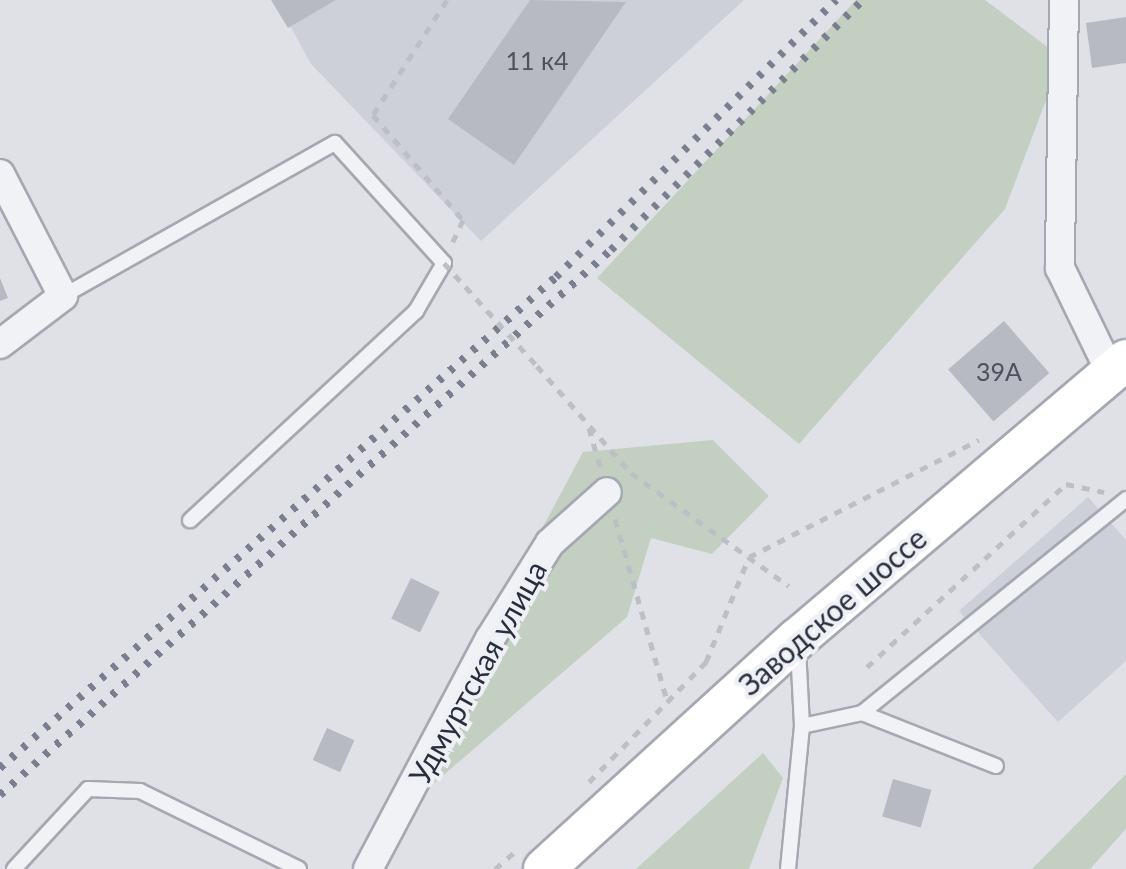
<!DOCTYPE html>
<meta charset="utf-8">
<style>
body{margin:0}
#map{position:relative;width:1126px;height:869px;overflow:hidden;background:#dfe1e7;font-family:Lato,sans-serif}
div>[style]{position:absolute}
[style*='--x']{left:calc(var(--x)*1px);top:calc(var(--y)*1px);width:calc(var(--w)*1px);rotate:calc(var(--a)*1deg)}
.built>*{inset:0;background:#cdd0d9}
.green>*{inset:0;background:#c3d0c1}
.building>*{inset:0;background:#b7bac3;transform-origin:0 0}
.path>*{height:5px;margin-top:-2.5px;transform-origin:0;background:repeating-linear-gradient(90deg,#bdbfc6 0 8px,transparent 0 16px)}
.roads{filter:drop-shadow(2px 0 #a5a8b1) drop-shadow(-2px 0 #a5a8b1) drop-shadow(0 2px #a5a8b1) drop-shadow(0 -2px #a5a8b1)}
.service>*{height:14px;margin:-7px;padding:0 7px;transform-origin:7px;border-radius:7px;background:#f1f2f6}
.minor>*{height:28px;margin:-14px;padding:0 14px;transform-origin:14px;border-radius:14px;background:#f1f2f6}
.secondary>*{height:40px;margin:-20px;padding:0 20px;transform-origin:20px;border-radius:20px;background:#fff}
.rail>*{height:8px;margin-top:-4px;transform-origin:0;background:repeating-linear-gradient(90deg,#797f8f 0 5px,transparent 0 15px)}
.path-bridge>*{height:5px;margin-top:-2.5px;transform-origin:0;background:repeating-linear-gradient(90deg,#bdbfc6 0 8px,transparent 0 16px)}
span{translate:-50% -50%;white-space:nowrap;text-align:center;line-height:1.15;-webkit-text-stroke:8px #eef0f5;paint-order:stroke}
.number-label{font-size:25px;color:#4c515e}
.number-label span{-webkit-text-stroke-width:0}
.street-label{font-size:30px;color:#292e3d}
</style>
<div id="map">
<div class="built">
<div style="clip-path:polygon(276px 0,744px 0,481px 241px,311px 64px)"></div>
<div style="clip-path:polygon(1088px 497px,1126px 540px,1126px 661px,1058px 722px,959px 611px)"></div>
</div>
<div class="green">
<div style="clip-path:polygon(856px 0,985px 0,1062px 58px,1005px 209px,799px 444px,597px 278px)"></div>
<div style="clip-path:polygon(713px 440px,769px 496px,712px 554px,651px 538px,627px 617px,381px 829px,583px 452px)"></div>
<div style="clip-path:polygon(763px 753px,783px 778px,749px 869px,636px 869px)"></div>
<div style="clip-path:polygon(1126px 774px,1126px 829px,1090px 869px,1032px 869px)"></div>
</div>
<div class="building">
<div style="clip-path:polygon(271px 0,336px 0,288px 28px)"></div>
<div style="clip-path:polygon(530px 0,626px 2px,514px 165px,448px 119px)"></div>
<div style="clip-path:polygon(1126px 17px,1126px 63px,1092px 68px,1086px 23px)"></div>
<div style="clip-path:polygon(0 278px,8px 298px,0 301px)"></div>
<div style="left:1004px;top:321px;width:69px;height:74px;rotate:49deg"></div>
<div style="left:411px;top:578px;width:32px;height:45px;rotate:26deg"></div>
<div style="left:327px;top:728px;width:30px;height:35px;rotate:24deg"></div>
<div style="left:893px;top:779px;width:40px;height:39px;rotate:16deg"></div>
</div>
<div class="path">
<div style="--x:447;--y:0;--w:137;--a:122.8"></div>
<div style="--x:373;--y:115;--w:138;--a:49.4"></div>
<div style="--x:463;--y:220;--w:26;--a:115"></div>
<div style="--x:537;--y:366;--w:142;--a:48.7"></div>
<div style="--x:631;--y:473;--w:194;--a:35.6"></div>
<div style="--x:589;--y:428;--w:44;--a:74.1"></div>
<div style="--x:615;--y:519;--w:188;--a:74"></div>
<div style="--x:867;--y:667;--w:270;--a:-42.6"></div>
<div style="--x:1066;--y:484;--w:39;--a:12"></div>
<div style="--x:589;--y:782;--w:168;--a:-45.7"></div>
<div style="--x:706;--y:662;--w:113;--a:-67.7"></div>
<div style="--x:749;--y:557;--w:258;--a:-27"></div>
<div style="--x:495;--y:869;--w:28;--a:-41"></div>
</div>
<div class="roads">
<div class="service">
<div style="--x:63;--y:296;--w:312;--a:-29.4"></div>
<div style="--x:335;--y:143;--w:162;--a:47.8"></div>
<div style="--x:444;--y:263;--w:56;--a:120.3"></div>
<div style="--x:416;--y:311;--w:308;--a:137.2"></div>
<div style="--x:862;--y:713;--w:144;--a:21.6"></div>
<div style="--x:802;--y:726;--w:61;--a:-12.2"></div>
<div style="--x:862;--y:713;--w:340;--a:-39"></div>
<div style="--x:14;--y:869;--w:109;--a:-47.2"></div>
<div style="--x:88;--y:789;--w:52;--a:2.2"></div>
<div style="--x:140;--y:791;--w:177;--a:26.1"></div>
<div style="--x:788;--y:869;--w:144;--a:-84.4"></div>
<div style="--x:802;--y:726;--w:80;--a:-92.9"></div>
</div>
<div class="minor">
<div style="--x:1064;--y:0;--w:268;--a:90.9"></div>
<div style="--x:1060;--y:268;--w:117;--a:64.1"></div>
<div style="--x:0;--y:174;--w:137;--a:62.7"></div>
<div style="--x:63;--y:296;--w:79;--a:142.7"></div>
<div style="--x:368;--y:869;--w:260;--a:-62.1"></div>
<div style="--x:490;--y:639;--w:113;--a:-58"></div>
<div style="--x:550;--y:543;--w:76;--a:-41.8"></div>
</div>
<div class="secondary">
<div style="--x:544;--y:869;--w:342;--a:-42.3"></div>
<div style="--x:797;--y:639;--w:431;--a:-40.3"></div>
</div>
</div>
<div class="rail">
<div style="--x:0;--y:768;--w:742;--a:-41.45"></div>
<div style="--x:556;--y:277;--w:394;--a:-44.7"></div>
<div style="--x:0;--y:795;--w:819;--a:-41.73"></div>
<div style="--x:611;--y:250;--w:355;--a:-44.8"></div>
</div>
<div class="path-bridge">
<div style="--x:444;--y:263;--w:139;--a:47.9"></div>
</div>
<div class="number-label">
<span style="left:537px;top:60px">11 к4</span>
<span style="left:999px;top:371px">39А</span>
</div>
<div class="street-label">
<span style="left:832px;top:611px;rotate:-41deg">Заводское шоссе</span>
<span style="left:477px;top:672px;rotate:-61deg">Удмуртская улица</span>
</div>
</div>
